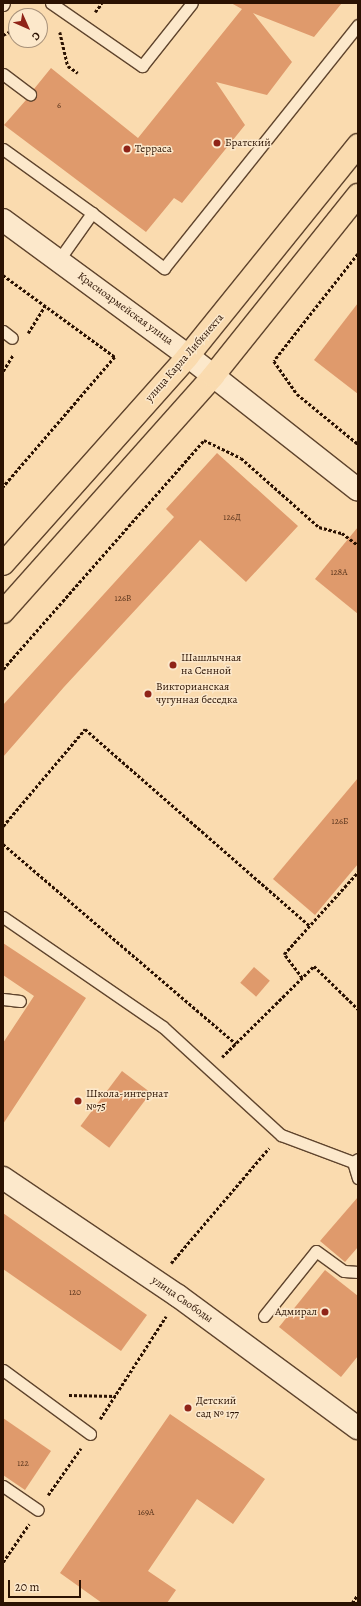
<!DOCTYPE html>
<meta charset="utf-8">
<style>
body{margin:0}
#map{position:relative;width:361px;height:1606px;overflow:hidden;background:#fadbaf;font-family:Alegreya,serif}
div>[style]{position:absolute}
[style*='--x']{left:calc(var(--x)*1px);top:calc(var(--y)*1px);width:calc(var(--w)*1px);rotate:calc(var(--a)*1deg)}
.building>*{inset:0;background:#df9a6c;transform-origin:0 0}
.path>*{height:2.5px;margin-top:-1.25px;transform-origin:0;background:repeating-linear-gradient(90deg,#2b1202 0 3px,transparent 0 5px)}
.roads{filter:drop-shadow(1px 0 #5f442d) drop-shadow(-1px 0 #5f442d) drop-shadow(0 1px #5f442d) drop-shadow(0 -1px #5f442d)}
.service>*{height:11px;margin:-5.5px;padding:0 5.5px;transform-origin:5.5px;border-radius:5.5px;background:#fce8cb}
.minor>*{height:22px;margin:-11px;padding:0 11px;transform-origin:11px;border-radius:11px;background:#fce8cb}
.tertiary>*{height:22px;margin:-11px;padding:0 11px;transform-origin:11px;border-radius:11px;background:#fce8cb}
.primary>*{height:22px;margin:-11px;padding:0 11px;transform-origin:11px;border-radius:11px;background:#fadbaf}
.dots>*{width:11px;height:11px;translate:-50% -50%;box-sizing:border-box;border:2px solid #fce8cb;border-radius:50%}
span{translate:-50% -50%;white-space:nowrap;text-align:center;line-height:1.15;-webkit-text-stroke:3px #fce8cb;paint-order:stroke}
.number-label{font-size:9px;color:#58341c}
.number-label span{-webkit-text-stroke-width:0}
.poi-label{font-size:11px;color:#2b1202}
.left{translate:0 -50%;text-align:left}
.right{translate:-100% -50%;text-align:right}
.street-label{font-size:11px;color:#2b1202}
.frame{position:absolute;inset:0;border:4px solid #2b1202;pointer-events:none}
.north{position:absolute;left:8px;top:8px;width:40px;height:40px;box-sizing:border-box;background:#fce8cb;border:1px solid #a8927b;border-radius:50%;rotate:135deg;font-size:11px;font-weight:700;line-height:16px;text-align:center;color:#2b1202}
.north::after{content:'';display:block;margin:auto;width:14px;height:18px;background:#8f2418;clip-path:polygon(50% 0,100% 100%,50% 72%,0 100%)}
.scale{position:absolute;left:8px;top:1580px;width:73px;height:18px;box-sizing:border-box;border:2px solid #2b1202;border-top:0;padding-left:5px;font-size:12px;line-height:14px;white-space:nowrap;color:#2b1202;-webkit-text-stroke:3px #fce8cb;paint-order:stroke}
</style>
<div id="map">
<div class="building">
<div style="clip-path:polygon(231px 3px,342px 3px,314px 37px,253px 13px,292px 62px,267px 95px,216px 82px,245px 125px,182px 203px,174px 198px,146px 232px,4px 125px,26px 100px,35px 98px,34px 89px,51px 68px,138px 138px,242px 9px)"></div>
<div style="clip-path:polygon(358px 303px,358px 394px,314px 360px)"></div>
<div style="clip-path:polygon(217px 453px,298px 526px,246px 582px,200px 540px,64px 687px,3px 757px,3px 705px,174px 517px,166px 509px)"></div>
<div style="clip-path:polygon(358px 527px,358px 614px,315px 579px)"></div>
<div style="clip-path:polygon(358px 778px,358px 864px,315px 915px,273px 879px)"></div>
<div style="clip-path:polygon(3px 943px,86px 998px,3px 1124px,3px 1043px,34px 996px,3px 975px)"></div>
<div style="left:254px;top:967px;width:21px;height:21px;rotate:41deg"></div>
<div style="left:122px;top:1071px;width:36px;height:69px;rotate:37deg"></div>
<div style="clip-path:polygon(358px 1197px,358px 1247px,345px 1262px,320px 1241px)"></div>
<div style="clip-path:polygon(3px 1213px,147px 1315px,121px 1351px,3px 1269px)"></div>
<div style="clip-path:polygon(325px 1270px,358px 1296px,358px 1356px,341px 1377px,279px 1327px)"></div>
<div style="clip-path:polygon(170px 1414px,265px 1479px,233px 1524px,197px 1499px,148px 1571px,176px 1590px,167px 1603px,102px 1603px,60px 1573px)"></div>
<div style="clip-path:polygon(3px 1418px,51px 1451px,25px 1490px,3px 1475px)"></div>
</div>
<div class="path">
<div style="--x:95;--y:12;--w:11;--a:-52"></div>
<div style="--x:60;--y:32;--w:35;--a:77"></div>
<div style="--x:68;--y:66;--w:12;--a:35"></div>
<div style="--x:3;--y:35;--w:15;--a:-28"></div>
<div style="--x:358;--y:254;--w:136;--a:128.1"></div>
<div style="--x:274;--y:361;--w:40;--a:55.1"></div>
<div style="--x:297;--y:394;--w:79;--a:39.3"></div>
<div style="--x:3;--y:275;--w:139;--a:36.2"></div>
<div style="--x:115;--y:357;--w:172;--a:130.7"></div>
<div style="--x:28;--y:333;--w:32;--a:-58"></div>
<div style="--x:3;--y:371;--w:19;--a:-58"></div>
<div style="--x:3;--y:669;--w:305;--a:-48.7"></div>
<div style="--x:204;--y:440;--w:41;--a:25.9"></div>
<div style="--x:241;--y:458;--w:104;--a:41.5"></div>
<div style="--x:319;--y:527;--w:24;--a:15"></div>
<div style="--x:342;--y:533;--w:20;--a:37"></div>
<div style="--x:3;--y:826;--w:127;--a:-49.8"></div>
<div style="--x:85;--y:729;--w:299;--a:41.2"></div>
<div style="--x:3;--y:844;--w:307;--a:40.6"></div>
<div style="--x:302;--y:978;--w:30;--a:-127"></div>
<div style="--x:284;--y:954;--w:110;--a:-47.9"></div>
<div style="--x:222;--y:1057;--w:129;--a:-44.7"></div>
<div style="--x:314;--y:966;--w:62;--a:44.3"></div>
<div style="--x:171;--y:1263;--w:151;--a:-49.6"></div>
<div style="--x:69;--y:1395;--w:47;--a:1.2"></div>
<div style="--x:100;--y:1419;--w:122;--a:-57.3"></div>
<div style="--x:48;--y:1495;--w:57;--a:-54.9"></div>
<div style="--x:3;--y:1562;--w:46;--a:-55.6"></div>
<div style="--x:352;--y:1603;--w:11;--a:-56"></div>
</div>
<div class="roads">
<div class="service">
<div style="--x:51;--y:3;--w:111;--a:34.7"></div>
<div style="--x:142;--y:66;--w:80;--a:-51.6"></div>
<div style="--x:3;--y:5;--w:2;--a:-63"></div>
<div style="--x:3;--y:74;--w:34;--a:37"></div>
<div style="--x:3;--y:149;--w:110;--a:35.7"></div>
<div style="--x:58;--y:261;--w:59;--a:-54.7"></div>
<div style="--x:92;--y:213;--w:91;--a:37.4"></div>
<div style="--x:164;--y:268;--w:311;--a:-51.4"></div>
<div style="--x:3;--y:331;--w:11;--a:38"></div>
<div style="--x:3;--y:917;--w:194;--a:34.5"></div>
<div style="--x:163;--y:1027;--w:160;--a:42.5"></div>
<div style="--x:281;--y:1135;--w:77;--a:20.6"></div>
<div style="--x:353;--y:1162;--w:6;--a:-31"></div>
<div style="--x:3;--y:999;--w:17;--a:7"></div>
<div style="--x:353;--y:1162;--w:17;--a:73"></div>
<div style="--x:264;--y:1316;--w:83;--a:-51.3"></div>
<div style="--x:316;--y:1251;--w:34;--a:36"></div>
<div style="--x:344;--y:1271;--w:14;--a:4"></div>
<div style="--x:3;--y:1370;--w:108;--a:36.3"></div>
<div style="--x:3;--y:1486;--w:42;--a:34.4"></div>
</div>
<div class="minor">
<div style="--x:3;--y:1178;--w:211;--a:34"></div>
<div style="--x:178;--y:1296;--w:223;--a:36.3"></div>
</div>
<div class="tertiary">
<div style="--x:3;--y:220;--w:230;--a:36.3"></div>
<div style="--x:188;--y:356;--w:216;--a:38.2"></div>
</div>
<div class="primary">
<div style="--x:3;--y:564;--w:278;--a:-48.3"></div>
<div style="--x:188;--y:356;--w:271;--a:-51.1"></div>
<div style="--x:3;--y:612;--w:316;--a:-48.3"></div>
<div style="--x:213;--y:376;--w:232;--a:-51.3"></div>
</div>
</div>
<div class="dots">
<div style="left:217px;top:143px;background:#8f2418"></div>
<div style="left:127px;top:149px;background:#8f2418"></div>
<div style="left:173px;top:665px;background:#8f2418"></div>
<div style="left:148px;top:694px;background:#8f2418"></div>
<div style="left:78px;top:1101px;background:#8f2418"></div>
<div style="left:325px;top:1312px;background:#8f2418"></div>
<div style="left:188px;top:1408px;background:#8f2418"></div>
</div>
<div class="number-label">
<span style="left:59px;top:105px">6</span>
<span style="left:232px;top:517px">126Д</span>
<span style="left:339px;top:572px">128А</span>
<span style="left:123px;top:598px">126В</span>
<span style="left:340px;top:821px">126Б</span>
<span style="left:75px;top:1292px">120</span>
<span style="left:23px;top:1463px">122</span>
<span style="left:146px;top:1512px">169А</span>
</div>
<div class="poi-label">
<span class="left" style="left:225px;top:143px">Братский</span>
<span class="left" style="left:135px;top:149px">Терраса</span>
<span class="left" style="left:181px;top:665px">Шашлычная<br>на Сенной</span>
<span class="left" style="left:156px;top:694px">Викторианская<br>чугунная беседка</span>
<span class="left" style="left:86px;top:1101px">Школа-интернат<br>№75</span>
<span class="right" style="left:317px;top:1312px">Адмирал</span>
<span class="left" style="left:196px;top:1408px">Детский<br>сад № 177</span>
</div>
<div class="street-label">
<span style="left:125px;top:309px;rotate:36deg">Красноармейская улица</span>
<span style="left:185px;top:358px;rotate:-49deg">улица Карла Либкнехта</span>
<span style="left:182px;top:1300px;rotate:35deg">улица Свободы</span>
</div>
<div class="frame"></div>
<div class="north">С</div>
<div class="scale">20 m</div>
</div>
